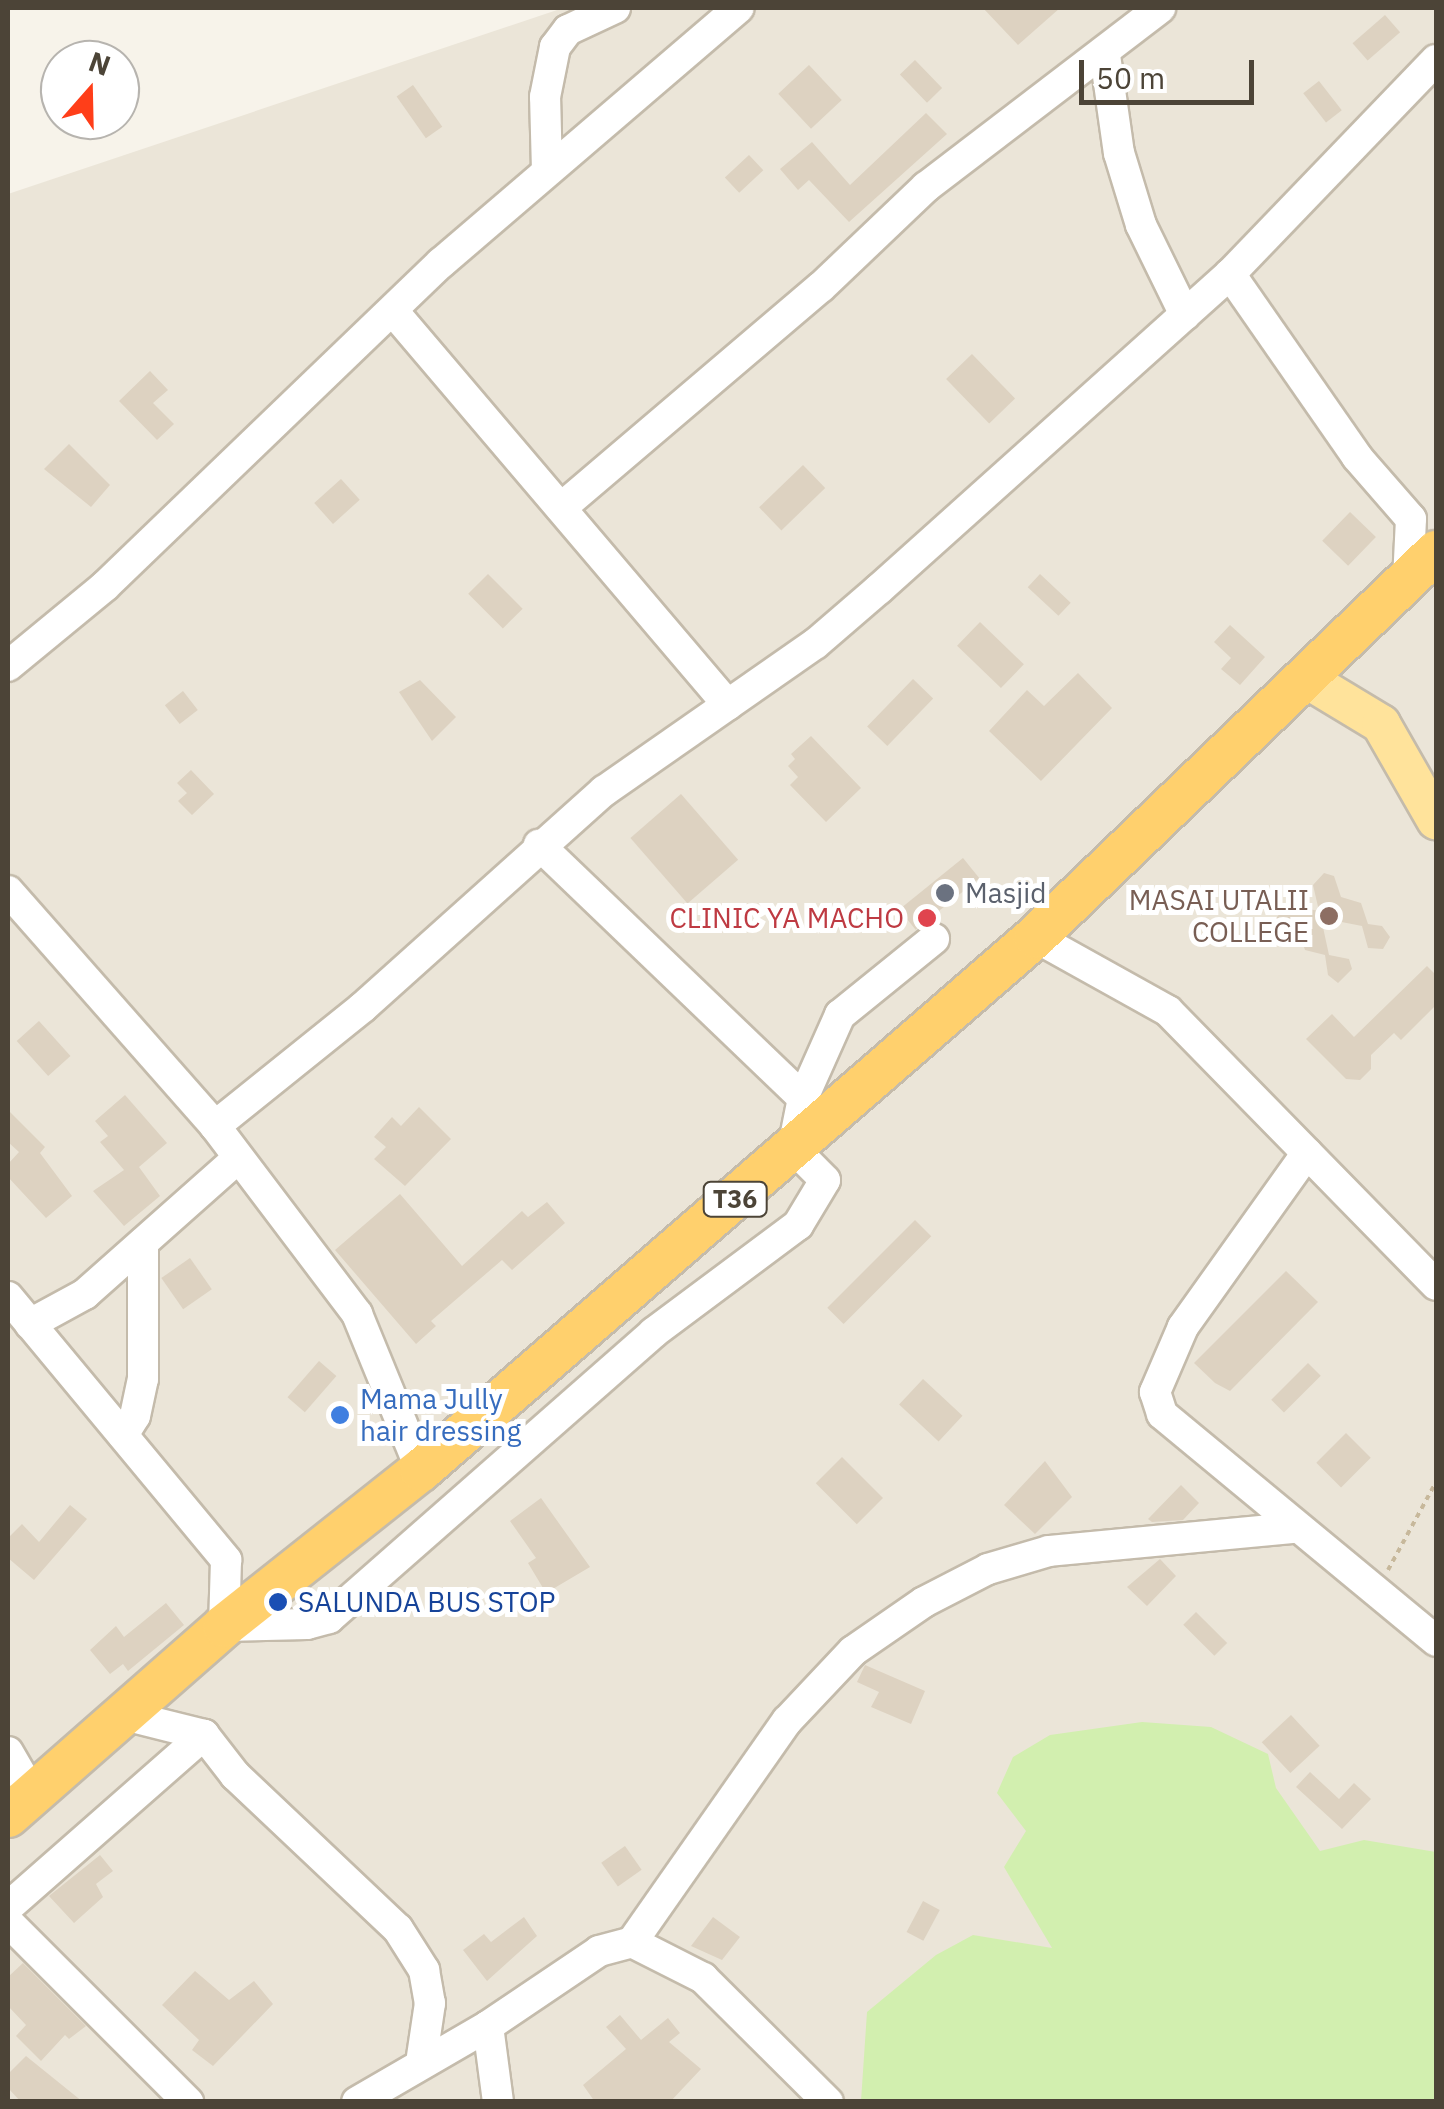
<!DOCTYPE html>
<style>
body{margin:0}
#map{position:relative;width:1444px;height:2109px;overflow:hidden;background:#f7f3ea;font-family:"IBM Plex Sans",sans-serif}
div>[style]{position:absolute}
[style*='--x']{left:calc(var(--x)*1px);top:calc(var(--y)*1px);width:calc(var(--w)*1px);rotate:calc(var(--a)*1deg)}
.residential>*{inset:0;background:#ebe5d8}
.green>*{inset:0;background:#d2efaf}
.building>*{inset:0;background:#ddd2c1;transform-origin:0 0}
.path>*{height:4px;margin-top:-2px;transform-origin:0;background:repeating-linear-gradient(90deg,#c7b89b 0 5px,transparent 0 10px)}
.roads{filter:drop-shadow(2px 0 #c4bbab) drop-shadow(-2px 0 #c4bbab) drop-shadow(0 2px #c4bbab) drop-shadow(0 -2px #c4bbab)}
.minor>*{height:30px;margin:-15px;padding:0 15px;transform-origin:15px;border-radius:15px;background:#fff}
.major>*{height:38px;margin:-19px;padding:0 19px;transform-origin:19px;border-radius:19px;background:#ffe39b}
.highway>*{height:42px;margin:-21px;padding:0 21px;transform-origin:21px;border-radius:21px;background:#ffd06d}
.dots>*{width:28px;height:28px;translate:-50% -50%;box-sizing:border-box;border:5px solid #fff;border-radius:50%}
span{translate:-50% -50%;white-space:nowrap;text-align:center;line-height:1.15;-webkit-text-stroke:10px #fff;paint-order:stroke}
.shield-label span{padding:2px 8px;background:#fff;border:2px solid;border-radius:8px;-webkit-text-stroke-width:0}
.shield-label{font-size:25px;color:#4c4437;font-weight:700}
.worship-label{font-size:28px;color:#5b616d}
.left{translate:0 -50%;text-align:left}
.education-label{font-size:28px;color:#785e54}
.right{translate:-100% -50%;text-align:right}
.health-label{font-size:28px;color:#be3a42}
.shop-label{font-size:28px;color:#366cbe}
.transit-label{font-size:28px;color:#164399}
.frame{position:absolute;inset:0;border:10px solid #4c4437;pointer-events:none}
.north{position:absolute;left:40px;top:40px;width:100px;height:100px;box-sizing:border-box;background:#fff;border:2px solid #b7b4af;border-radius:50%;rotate:20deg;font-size:28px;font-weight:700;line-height:40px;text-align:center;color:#4c4437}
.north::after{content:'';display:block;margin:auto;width:35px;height:45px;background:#ff3e19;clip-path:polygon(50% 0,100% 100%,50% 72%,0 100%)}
.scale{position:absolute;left:1079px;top:60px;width:175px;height:45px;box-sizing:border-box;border:5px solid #4c4437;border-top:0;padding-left:12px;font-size:30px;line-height:35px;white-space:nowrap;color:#4c4437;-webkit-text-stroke:8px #fff;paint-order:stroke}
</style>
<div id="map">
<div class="residential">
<div style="clip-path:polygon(563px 8px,1436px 8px,1436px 2101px,8px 2101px,8px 194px)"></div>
</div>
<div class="green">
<div style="clip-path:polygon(1142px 1722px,1211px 1727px,1268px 1754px,1276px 1788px,1320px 1851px,1364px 1840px,1436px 1852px,1436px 2101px,861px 2101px,867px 2012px,936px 1955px,973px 1935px,1052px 1948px,1004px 1867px,1026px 1831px,997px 1793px,1013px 1757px,1050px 1735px)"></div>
</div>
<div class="building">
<div style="clip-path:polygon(983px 8px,1060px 8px,1018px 45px)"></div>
<div style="left:1385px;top:15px;width:23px;height:43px;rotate:49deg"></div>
<div style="left:915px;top:60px;width:39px;height:21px;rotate:46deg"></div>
<div style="left:809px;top:65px;width:48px;height:42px;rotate:47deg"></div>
<div style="left:1319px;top:81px;width:37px;height:20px;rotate:52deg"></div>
<div style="left:413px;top:85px;width:51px;height:20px;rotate:55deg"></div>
<div style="clip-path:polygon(926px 113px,947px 134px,849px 222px,809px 180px,798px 190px,780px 169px,812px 142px,850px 185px)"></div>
<div style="left:749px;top:155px;width:21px;height:33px;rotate:47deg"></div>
<div style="left:972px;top:354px;width:62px;height:36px;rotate:46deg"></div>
<div style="clip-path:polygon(150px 371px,168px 390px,153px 403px,174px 424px,157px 440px,119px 401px)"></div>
<div style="clip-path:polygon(69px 444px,110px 485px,91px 507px,44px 469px)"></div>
<div style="left:803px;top:465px;width:32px;height:61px;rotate:46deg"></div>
<div style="left:341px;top:479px;width:28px;height:36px;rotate:48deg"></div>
<div style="left:1350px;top:512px;width:36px;height:40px;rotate:44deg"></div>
<div style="left:488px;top:574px;width:49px;height:28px;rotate:45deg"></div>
<div style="left:1040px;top:574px;width:42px;height:18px;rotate:43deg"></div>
<div style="left:980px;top:622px;width:61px;height:33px;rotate:44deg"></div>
<div style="clip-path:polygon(1230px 625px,1265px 657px,1240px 685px,1221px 669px,1231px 658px,1214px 642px)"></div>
<div style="clip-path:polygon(1078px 673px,1112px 708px,1041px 781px,989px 731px,1027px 690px,1044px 706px)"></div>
<div style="left:913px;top:679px;width:28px;height:66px;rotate:44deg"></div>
<div style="clip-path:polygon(420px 680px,456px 717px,432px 741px,399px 692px)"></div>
<div style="left:183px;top:691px;width:24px;height:23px;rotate:52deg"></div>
<div style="clip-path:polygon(811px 736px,861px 788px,826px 822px,790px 785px,798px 777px,788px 766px,795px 759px,791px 754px)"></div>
<div style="clip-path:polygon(191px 770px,214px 794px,192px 815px,178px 801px,187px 793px,177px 783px)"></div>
<div style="left:681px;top:794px;width:87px;height:67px;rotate:49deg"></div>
<div style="left:963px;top:858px;width:26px;height:82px;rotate:51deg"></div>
<div style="clip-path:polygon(1324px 873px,1334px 876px,1341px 897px,1361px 903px,1368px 924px,1382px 926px,1390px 937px,1383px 949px,1368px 948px,1362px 926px,1321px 918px,1329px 955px,1349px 959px,1352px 969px,1338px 983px,1328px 975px,1325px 955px,1305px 950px,1299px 932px,1284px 929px,1276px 918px,1288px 905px,1319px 911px,1313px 885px)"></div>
<div style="clip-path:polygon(1427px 966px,1436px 975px,1436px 1005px,1401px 1040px,1394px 1033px,1371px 1055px,1371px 1069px,1360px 1080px,1346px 1079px,1306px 1039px,1332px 1014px,1354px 1037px)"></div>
<div style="left:39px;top:1021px;width:47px;height:30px;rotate:48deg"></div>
<div style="clip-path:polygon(125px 1095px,167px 1143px,139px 1167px,160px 1196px,124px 1226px,93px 1191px,124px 1170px,100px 1142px,108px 1136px,95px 1121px)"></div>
<div style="clip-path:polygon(419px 1107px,451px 1139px,405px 1186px,374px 1159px,386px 1147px,374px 1137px,392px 1117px,401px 1126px)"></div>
<div style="clip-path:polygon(8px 1110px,45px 1147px,40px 1153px,72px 1196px,46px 1218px,8px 1177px,8px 1164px,19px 1152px,8px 1142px)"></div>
<div style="clip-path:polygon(400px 1194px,462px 1266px,522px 1211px,528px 1217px,547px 1202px,565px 1223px,512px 1270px,502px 1260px,431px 1321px,436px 1326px,416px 1344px,335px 1250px)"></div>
<div style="left:915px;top:1220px;width:23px;height:124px;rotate:45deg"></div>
<div style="left:190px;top:1258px;width:38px;height:35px;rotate:55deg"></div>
<div style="clip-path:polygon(1286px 1271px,1318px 1302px,1230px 1391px,1215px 1383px,1194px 1363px)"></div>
<div style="left:319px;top:1361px;width:23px;height:48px;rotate:41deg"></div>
<div style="left:1308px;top:1363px;width:18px;height:52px;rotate:45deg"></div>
<div style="left:923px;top:1379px;width:54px;height:35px;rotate:43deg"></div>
<div style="left:1346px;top:1433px;width:35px;height:42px;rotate:45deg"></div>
<div style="left:842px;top:1457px;width:58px;height:37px;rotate:45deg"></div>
<div style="clip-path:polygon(1045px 1461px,1072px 1497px,1035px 1534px,1004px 1505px)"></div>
<div style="clip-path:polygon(1181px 1485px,1199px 1503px,1183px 1520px,1152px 1522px,1148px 1519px)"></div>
<div style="clip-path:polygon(541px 1498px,590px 1567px,546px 1593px,528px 1563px,536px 1558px,510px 1521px)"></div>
<div style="clip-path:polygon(70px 1505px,87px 1519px,34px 1580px,8px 1558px,8px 1538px,22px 1524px,39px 1542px)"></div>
<div style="clip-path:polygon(1160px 1559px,1176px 1576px,1147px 1606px,1127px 1587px)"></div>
<div style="clip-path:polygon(166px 1603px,184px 1625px,128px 1671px,123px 1664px,110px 1674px,90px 1650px,116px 1626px,124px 1637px)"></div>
<div style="left:1196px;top:1612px;width:44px;height:18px;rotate:45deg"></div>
<div style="clip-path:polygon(865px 1665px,925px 1691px,911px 1724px,871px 1707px,879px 1692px,857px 1682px)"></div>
<div style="left:1291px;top:1715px;width:42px;height:40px;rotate:47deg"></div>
<div style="clip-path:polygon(1310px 1772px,1339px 1799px,1354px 1783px,1371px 1799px,1342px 1829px,1296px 1787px)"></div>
<div style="left:625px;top:1846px;width:29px;height:29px;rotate:55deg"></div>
<div style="clip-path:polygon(100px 1855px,113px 1871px,96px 1884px,103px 1897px,74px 1923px,49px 1896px)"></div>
<div style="left:923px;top:1901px;width:19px;height:35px;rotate:28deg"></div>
<div style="clip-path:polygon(524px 1917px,537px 1936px,487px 1981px,463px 1950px,484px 1934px,491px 1942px)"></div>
<div style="clip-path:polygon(713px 1917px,740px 1937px,722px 1960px,691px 1946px)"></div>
<div style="clip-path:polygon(23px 1963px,86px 2026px,69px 2039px,65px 2035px,41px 2061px,16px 2036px,26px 2025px,8px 2006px,8px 1977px)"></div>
<div style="clip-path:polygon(195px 1971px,229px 2000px,254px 1981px,273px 2004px,213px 2066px,192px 2050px,199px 2040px,162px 2005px)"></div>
<div style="clip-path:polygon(620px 2015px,641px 2040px,668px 2018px,680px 2033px,669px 2042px,701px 2069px,670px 2102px,595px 2102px,583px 2085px,626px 2049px,606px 2027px)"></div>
<div style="clip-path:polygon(26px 2056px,83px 2102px,21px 2102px,8px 2088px,8px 2074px)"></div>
</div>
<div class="path">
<div style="--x:1388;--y:1570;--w:100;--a:-61.4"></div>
</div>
<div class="roads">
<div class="minor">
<div style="--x:1105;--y:55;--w:99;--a:81.9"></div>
<div style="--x:1119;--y:153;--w:75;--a:73"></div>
<div style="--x:1141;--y:225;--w:100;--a:63.9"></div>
<div style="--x:547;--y:171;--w:74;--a:-91.5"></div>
<div style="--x:545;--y:97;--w:51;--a:-78.7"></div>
<div style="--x:555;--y:47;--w:21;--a:-53"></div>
<div style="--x:568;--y:30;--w:52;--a:-25.1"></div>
<div style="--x:1230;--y:274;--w:223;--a:55.2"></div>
<div style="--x:1357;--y:457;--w:82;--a:48.9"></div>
<div style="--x:1411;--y:519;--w:62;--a:92.8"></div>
<div style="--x:393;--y:311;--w:517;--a:49.63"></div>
<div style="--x:561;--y:508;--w:341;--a:-40.4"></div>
<div style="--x:821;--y:287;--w:145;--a:-43.6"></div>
<div style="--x:926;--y:187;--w:295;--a:-37.4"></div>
<div style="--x:8;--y:666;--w:126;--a:-39.5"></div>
<div style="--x:105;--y:586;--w:466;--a:-43.9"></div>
<div style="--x:441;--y:263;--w:392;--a:-40.6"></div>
<div style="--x:8;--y:891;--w:313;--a:48.6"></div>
<div style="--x:215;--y:1126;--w:236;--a:52.9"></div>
<div style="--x:357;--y:1314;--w:169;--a:67.7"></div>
<div style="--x:1035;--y:937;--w:152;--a:29.1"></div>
<div style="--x:1168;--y:1011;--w:383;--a:45.6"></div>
<div style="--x:803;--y:1098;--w:91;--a:-66"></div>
<div style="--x:840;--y:1015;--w:121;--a:-39"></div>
<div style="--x:215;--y:1126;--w:190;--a:-38.8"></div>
<div style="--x:363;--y:1007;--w:324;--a:-41.9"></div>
<div style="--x:604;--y:791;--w:257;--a:-34.9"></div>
<div style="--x:815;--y:644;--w:84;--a:-40.7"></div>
<div style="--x:879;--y:589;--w:472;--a:-41.9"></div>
<div style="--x:1230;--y:274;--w:297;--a:-46.1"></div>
<div style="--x:1307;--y:1153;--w:214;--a:125.5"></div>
<div style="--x:1183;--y:1327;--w:71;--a:113.3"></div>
<div style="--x:1155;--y:1392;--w:23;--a:72"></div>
<div style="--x:1162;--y:1414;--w:356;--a:39.6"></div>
<div style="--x:8;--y:1297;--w:342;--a:50.3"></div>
<div style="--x:226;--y:1560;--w:66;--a:91.7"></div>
<div style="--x:224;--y:1626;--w:83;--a:-1.4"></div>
<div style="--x:307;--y:1624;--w:23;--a:-15"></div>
<div style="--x:329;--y:1618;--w:432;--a:-41.3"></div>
<div style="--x:653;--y:1333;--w:181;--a:-36.7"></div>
<div style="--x:798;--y:1225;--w:52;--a:-59"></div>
<div style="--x:825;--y:1180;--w:45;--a:-135"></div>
<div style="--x:793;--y:1148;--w:51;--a:-78.7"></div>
<div style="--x:803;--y:1098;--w:366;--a:-136.2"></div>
<div style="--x:30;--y:1324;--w:63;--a:-28.6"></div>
<div style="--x:85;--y:1294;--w:205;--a:-41.6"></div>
<div style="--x:123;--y:1435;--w:22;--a:-58"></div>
<div style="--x:135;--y:1416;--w:38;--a:-78"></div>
<div style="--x:143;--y:1379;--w:136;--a:-90"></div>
<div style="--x:128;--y:1716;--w:78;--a:14"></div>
<div style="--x:204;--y:1735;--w:51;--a:52.2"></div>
<div style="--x:235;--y:1775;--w:224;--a:43.4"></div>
<div style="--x:398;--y:1929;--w:49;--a:57.6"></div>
<div style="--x:424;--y:1970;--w:34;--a:80"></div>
<div style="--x:430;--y:2003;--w:61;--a:98.5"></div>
<div style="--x:8;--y:1752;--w:50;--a:59.8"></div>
<div style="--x:8;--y:1907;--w:261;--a:-41.3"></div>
<div style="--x:8;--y:1922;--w:255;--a:45"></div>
<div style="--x:632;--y:1942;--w:270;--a:-55"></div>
<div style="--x:787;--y:1721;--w:96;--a:-46.7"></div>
<div style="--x:853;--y:1651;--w:86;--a:-34.6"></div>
<div style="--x:924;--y:1602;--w:72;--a:-27.3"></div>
<div style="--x:988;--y:1569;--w:64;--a:-16.4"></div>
<div style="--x:1049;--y:1551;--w:245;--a:-5.4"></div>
<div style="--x:488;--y:2026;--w:77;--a:82.5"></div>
<div style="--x:357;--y:2102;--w:151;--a:-30.1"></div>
<div style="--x:488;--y:2026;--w:134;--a:-34"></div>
<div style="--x:599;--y:1951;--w:34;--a:-15"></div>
<div style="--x:632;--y:1942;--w:80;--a:26.9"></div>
<div style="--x:703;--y:1978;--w:176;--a:44.8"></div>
</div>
<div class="major">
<div style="--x:1305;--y:678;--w:89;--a:31.2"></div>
<div style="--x:1381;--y:724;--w:111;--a:60.2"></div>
</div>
<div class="highway">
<div style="--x:8;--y:1816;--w:288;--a:-41.3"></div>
<div style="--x:224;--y:1626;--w:251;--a:-38.4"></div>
<div style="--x:421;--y:1470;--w:813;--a:-40.96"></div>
<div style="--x:1035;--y:937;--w:556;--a:-43.83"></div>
</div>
</div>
<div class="dots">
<div style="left:945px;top:893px;background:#6b7280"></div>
<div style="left:1329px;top:916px;background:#8d6e63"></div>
<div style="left:927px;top:918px;background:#e0444e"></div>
<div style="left:340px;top:1415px;background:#3f7fe0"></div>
<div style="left:278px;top:1602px;background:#1a4fb4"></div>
</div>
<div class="shield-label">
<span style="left:735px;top:1199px">T36</span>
</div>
<div class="worship-label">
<span class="left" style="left:965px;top:893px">Masjid</span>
</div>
<div class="education-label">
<span class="right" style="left:1309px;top:916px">MASAI UTALII<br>COLLEGE</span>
</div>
<div class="health-label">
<span class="right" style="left:904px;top:918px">CLINIC YA MACHO</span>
</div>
<div class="shop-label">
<span class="left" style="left:360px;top:1415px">Mama Jully<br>hair dressing</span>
</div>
<div class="transit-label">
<span class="left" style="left:298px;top:1602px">SALUNDA BUS STOP</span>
</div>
<div class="frame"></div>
<div class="north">N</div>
<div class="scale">50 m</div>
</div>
